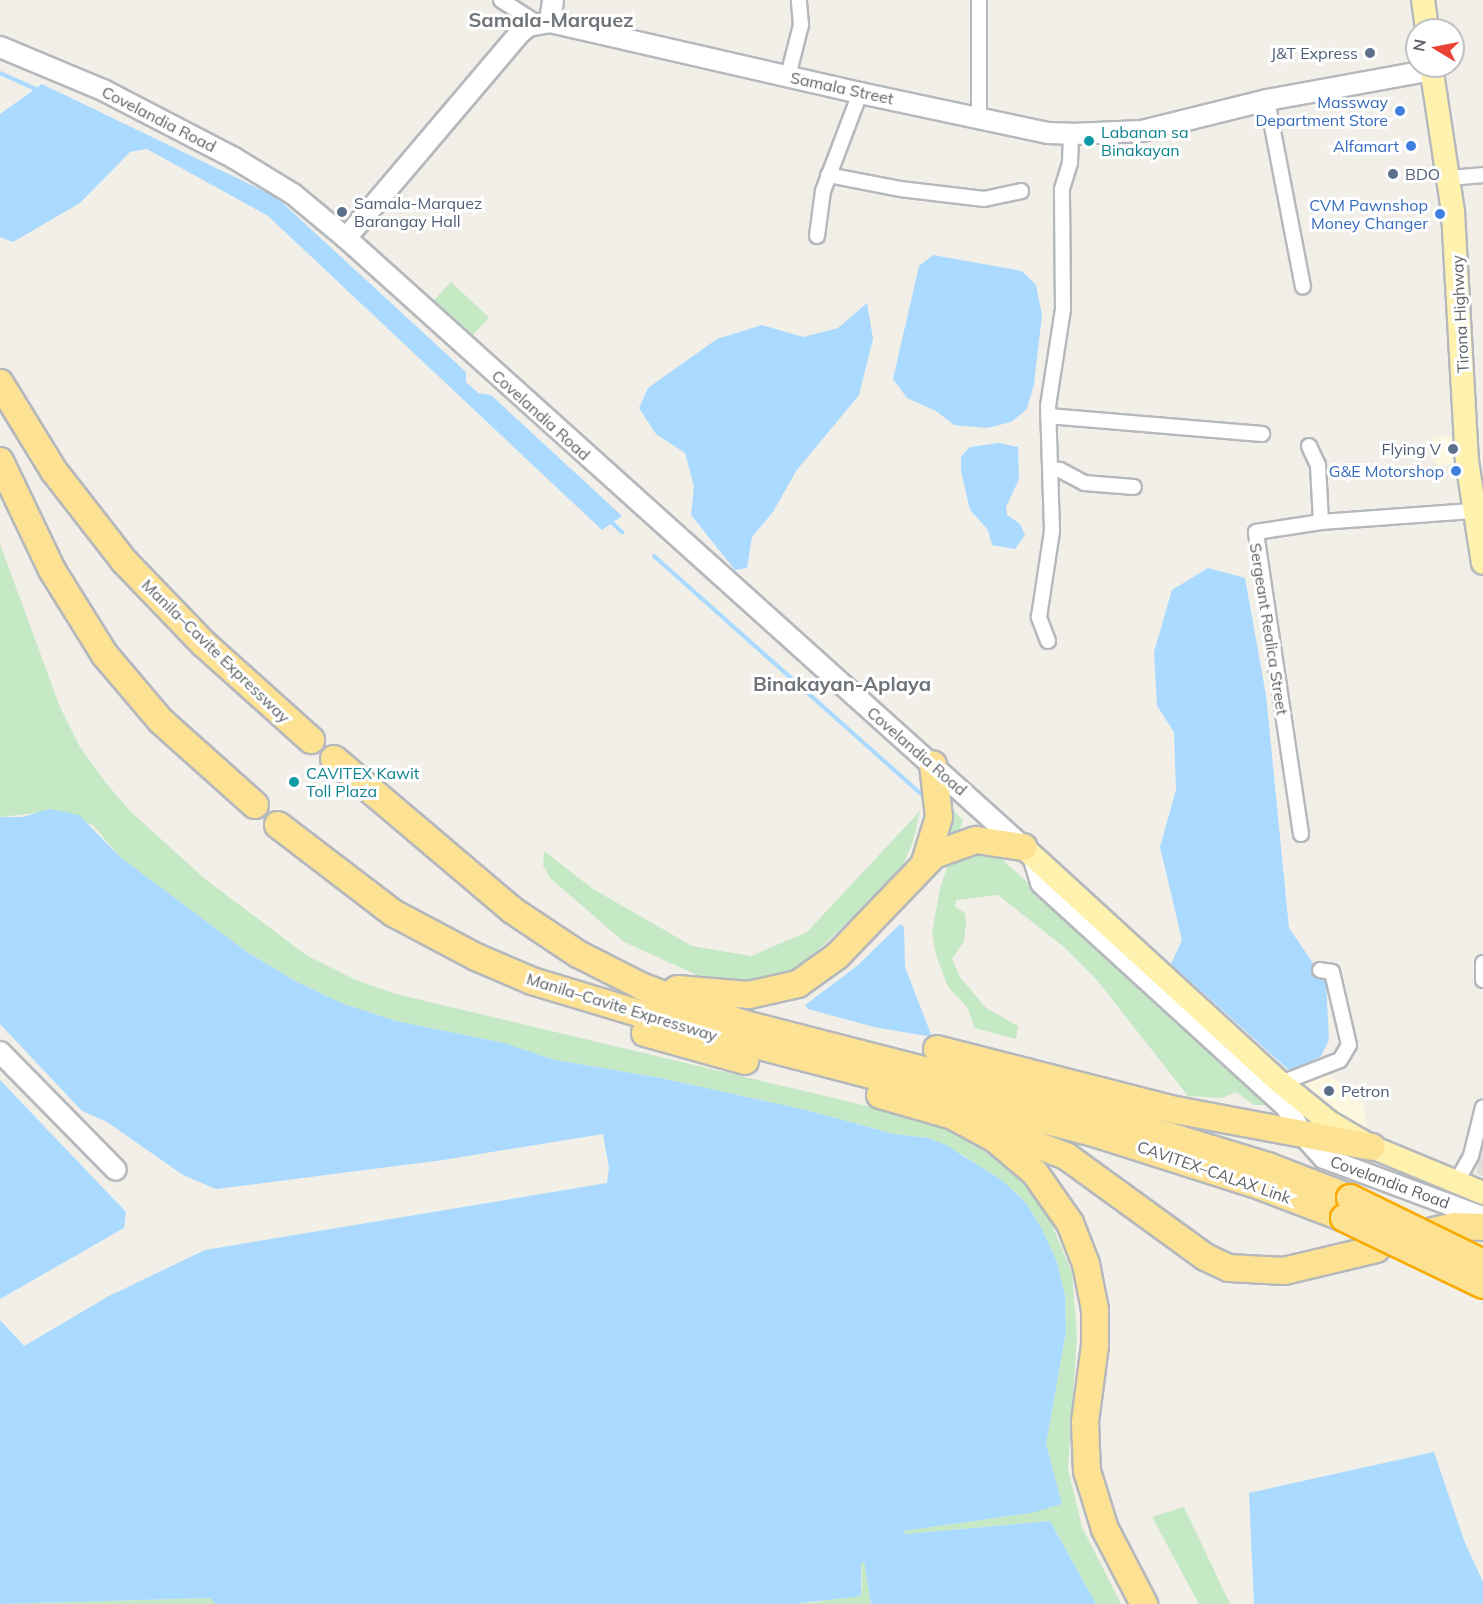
<!DOCTYPE html>
<meta charset="utf-8">
<style>
body{margin:0}
#map{position:relative;width:1483px;height:1604px;overflow:hidden;background:#f1efe8;font-family:Mulish,sans-serif}
div>[style]{position:absolute}
[style*='--x']{left:calc(var(--x)*1px);top:calc(var(--y)*1px);width:calc(var(--w)*1px);rotate:calc(var(--a)*1deg)}
.commercial>*{inset:0;background:#fef7e0;transform-origin:0 0}
.industrial>*{inset:0;background:#e0deda}
.green>*{inset:0;background:#c5e8c5;transform-origin:0 0}
.water>*{inset:0;background:#aadaff}
.stream>*{height:4px;margin:-2px;padding:0 2px;transform-origin:2px;border-radius:2px;background:#aadaff}
.roads{filter:drop-shadow(2px 0 #b5b8bc) drop-shadow(-2px 0 #b5b8bc) drop-shadow(0 2px #b5b8bc) drop-shadow(0 -2px #b5b8bc)}
.street>*{height:14px;margin:-7px;padding:0 7px;transform-origin:7px;border-radius:7px;background:#fff}
.secondary>*{height:20px;margin:-10px;padding:0 10px;transform-origin:10px;border-radius:10px;background:#fff}
.primary>*{height:22px;margin:-11px;padding:0 11px;transform-origin:11px;border-radius:11px;background:#fff2af}
.highway>*{height:26px;margin:-13px;padding:0 13px;transform-origin:13px;border-radius:13px;background:#fde293}
.bridges{filter:drop-shadow(2px 0 #f9ab00) drop-shadow(-2px 0 #f9ab00) drop-shadow(0 2px #f9ab00) drop-shadow(0 -2px #f9ab00)}
.highway-bridge>*{height:26px;margin:-13px;padding:0 13px;transform-origin:13px;border-radius:13px;background:#fde293}
.dots>*{width:16px;height:16px;translate:-50% -50%;box-sizing:border-box;border:3px solid #fff;border-radius:50%}
span{translate:-50% -50%;white-space:nowrap;text-align:center;line-height:1.15;-webkit-text-stroke:6px #fff;paint-order:stroke}
.service-label{font-size:16px;color:#4e5e75}
.right{translate:-100% -50%;text-align:right}
.left{translate:0 -50%;text-align:left}
.street-label{font-size:16px;color:#5f6368}
.shop-label{font-size:16px;color:#366cbe}
.culture-label{font-size:16px;color:#0d838f}
.quarter-label{font-size:20px;color:#70757a;font-weight:700}
.north{position:absolute;left:1405px;top:18px;width:60px;height:60px;box-sizing:border-box;background:#fff;border:2px solid #bfc1c3;border-radius:50%;rotate:280deg;font-size:16px;font-weight:700;line-height:24px;text-align:center;color:#5f6368}
.north::after{content:'';display:block;margin:auto;width:21px;height:27px;background:#ea4335;clip-path:polygon(50% 0,100% 100%,50% 72%,0 100%)}
</style>
<div id="map">
<div class="commercial">
<div style="left:1458px;top:435px;width:28px;height:25px;rotate:84deg"></div>
<div style="clip-path:polygon(1322px 1069px,1364px 1104px,1367px 1139px,1292px 1082px)"></div>
</div>
<div class="industrial">
<div style="clip-path:polygon(1483px 1135px,1483px 1176px,1476px 1173px)"></div>
</div>
<div class="green">
<div style="left:451px;top:282px;width:52px;height:26px;rotate:43deg"></div>
<div style="clip-path:polygon(0 544px,60px 707px,80px 747px,106px 783px,131px 812px,205px 879px,306px 955px,356px 980px,396px 994px,917px 1118px,962px 1136px,1015px 1173px,1046px 1211px,1072px 1273px,1077px 1336px,1068px 1469px,1082px 1527px,1121px 1604px,1096px 1604px,1050px 1521px,906px 1534px,903px 1531px,1031px 1513px,1054px 1482px,1046px 1444px,1066px 1332px,1065px 1296px,1057px 1262px,1042px 1229px,1017px 1193px,965px 1156px,928px 1138px,894px 1134px,806px 1110px,661px 1078px,555px 1060px,504px 1043px,396px 1021px,344px 1004px,297px 982px,247px 952px,120px 857px,92px 824px,36px 813px,0 817px)"></div>
<div style="clip-path:polygon(943px 800px,963px 820px,958px 833px,943px 840px)"></div>
<div style="clip-path:polygon(920px 811px,913px 842px,899px 874px,799px 968px,749px 981px,717px 981px,697px 975px,624px 942px,550px 878px,543px 865px,544px 851px,593px 889px,692px 946px,751px 956px,807px 932px)"></div>
<div style="clip-path:polygon(987px 852px,998px 856px,1277px 1105px,1254px 1105px,1236px 1092px,1222px 1098px,1188px 1096px,1097px 980px,1064px 947px,998px 895px,956px 900px,955px 907px,965px 913px,966px 922px,964px 941px,952px 959px,960px 977px,986px 1008px,1018px 1026px,1016px 1039px,975px 1028px,967px 1007px,948px 987px,936px 955px,932px 933px,940px 888px,952px 854px)"></div>
<div style="clip-path:polygon(1184px 1507px,1230px 1604px,1199px 1604px,1152px 1517px)"></div>
<div style="clip-path:polygon(864px 1561px,871px 1604px,794px 1604px,819px 1602px,862px 1588px,861px 1564px)"></div>
<div style="clip-path:polygon(210px 1598px,216px 1604px,0 1604px)"></div>
</div>
<div class="water">
<div style="clip-path:polygon(42px 84px,276px 197px,466px 372px,466px 382px,478px 393px,491px 395px,622px 516px,602px 530px,268px 216px,147px 149px,130px 152px,80px 203px,13px 242px,0 237px,0 114px)"></div>
<div style="clip-path:polygon(933px 255px,1022px 271px,1036px 285px,1042px 315px,1034px 384px,1027px 409px,1011px 422px,987px 428px,954px 425px,936px 411px,907px 398px,893px 379px,919px 266px)"></div>
<div style="clip-path:polygon(867px 303px,873px 339px,859px 395px,796px 471px,773px 512px,752px 537px,747px 568px,735px 570px,691px 515px,694px 486px,685px 453px,656px 434px,639px 408px,648px 388px,717px 339px,762px 325px,803px 337px,838px 328px)"></div>
<div style="clip-path:polygon(999px 443px,1018px 447px,1019px 479px,1006px 507px,1007px 515px,1020px 524px,1025px 535px,1015px 549px,992px 545px,988px 530px,970px 510px,961px 471px,961px 457px,970px 447px)"></div>
<div style="clip-path:polygon(1208px 568px,1245px 578px,1266px 695px,1289px 928px,1326px 982px,1329px 1040px,1321px 1056px,1291px 1072px,1171px 964px,1182px 940px,1160px 847px,1176px 790px,1174px 732px,1157px 706px,1154px 652px,1172px 590px)"></div>
<div style="clip-path:polygon(50px 809px,79px 815px,120px 857px,247px 952px,297px 982px,344px 1004px,396px 1021px,504px 1043px,555px 1060px,661px 1078px,806px 1110px,894px 1134px,928px 1138px,946px 1145px,1003px 1181px,1026px 1203px,1042px 1229px,1057px 1262px,1065px 1296px,1066px 1332px,1046px 1444px,1062px 1504px,1031px 1513px,903px 1531px,906px 1534px,1050px 1521px,1096px 1604px,871px 1604px,864px 1561px,861px 1564px,861px 1596px,794px 1604px,216px 1604px,210px 1598px,0 1604px,0 1320px,24px 1346px,109px 1296px,205px 1250px,607px 1183px,609px 1168px,603px 1134px,443px 1160px,216px 1189px,183px 1175px,107px 1122px,82px 1111px,0 1024px,0 817px,22px 817px)"></div>
<div style="clip-path:polygon(900px 924px,904px 927px,905px 967px,932px 1037px,874px 1027px,808px 1009px,805px 1005px,857px 966px)"></div>
<div style="clip-path:polygon(0 1080px,126px 1212px,124px 1228px,0 1299px)"></div>
<div style="clip-path:polygon(1434px 1452px,1465px 1543px,1483px 1582px,1483px 1604px,1254px 1604px,1249px 1493px)"></div>
</div>
<div class="stream">
<div style="--x:0;--y:73;--w:42;--a:24.1"></div>
<div style="--x:609;--y:520;--w:18;--a:43"></div>
<div style="--x:654;--y:556;--w:364;--a:41.7"></div>
</div>
<div class="roads">
<div class="street">
<div style="--x:501;--y:0;--w:46;--a:32.7"></div>
<div style="--x:788;--y:76;--w:53;--a:-75.7"></div>
<div style="--x:801;--y:25;--w:25;--a:-95"></div>
<div style="--x:1267;--y:100;--w:190;--a:79.1"></div>
<div style="--x:979;--y:118;--w:118;--a:-90"></div>
<div style="--x:828;--y:175;--w:73;--a:11"></div>
<div style="--x:900;--y:189;--w:85;--a:6.8"></div>
<div style="--x:984;--y:199;--w:38;--a:-12"></div>
<div style="--x:1449;--y:178;--w:34;--a:-5"></div>
<div style="--x:817;--y:236;--w:45;--a:-82.4"></div>
<div style="--x:823;--y:191;--w:105;--a:-69.3"></div>
<div style="--x:1048;--y:416;--w:215;--a:4.8"></div>
<div style="--x:1309;--y:446;--w:21;--a:65"></div>
<div style="--x:1318;--y:465;--w:57;--a:87"></div>
<div style="--x:1050;--y:469;--w:10;--a:6"></div>
<div style="--x:1060;--y:470;--w:27;--a:28"></div>
<div style="--x:1084;--y:483;--w:50;--a:4.6"></div>
<div style="--x:1048;--y:641;--w:26;--a:-111"></div>
<div style="--x:1039;--y:617;--w:87;--a:-81.4"></div>
<div style="--x:1052;--y:531;--w:125;--a:-91.8"></div>
<div style="--x:1048;--y:406;--w:98;--a:-81.2"></div>
<div style="--x:1063;--y:309;--w:120;--a:-90.5"></div>
<div style="--x:1062;--y:189;--w:27;--a:-73"></div>
<div style="--x:1070;--y:163;--w:29;--a:-88"></div>
<div style="--x:1301;--y:834;--w:305;--a:-98.5"></div>
<div style="--x:1256;--y:532;--w:66;--a:-8.7"></div>
<div style="--x:1321;--y:522;--w:151;--a:-4.2"></div>
<div style="--x:1483;--y:963;--w:17;--a:90"></div>
<div style="--x:1281;--y:1083;--w:63;--a:-21.3"></div>
<div style="--x:1340;--y:1060;--w:17;--a:-59"></div>
<div style="--x:1349;--y:1045;--w:75;--a:-103.1"></div>
<div style="--x:1332;--y:972;--w:12;--a:-171"></div>
<div style="--x:1456;--y:1183;--w:31;--a:-61"></div>
<div style="--x:1471;--y:1156;--w:50;--a:-76.2"></div>
</div>
<div class="secondary">
<div style="--x:550;--y:22;--w:22;--a:-82"></div>
<div style="--x:0;--y:47;--w:112;--a:22.7"></div>
<div style="--x:103;--y:90;--w:148;--a:27.4"></div>
<div style="--x:234;--y:158;--w:69;--a:31.4"></div>
<div style="--x:293;--y:194;--w:69;--a:39.7"></div>
<div style="--x:346;--y:238;--w:911;--a:41.97"></div>
<div style="--x:346;--y:238;--w:270;--a:-49.7"></div>
<div style="--x:521;--y:32;--w:9;--a:-41"></div>
<div style="--x:528;--y:26;--w:22;--a:-10"></div>
<div style="--x:550;--y:22;--w:318;--a:12.9"></div>
<div style="--x:860;--y:93;--w:192;--a:12"></div>
<div style="--x:1048;--y:133;--w:23;--a:2"></div>
<div style="--x:1071;--y:134;--w:71;--a:-2.4"></div>
<div style="--x:1142;--y:131;--w:129;--a:-13.9"></div>
<div style="--x:1267;--y:100;--w:168;--a:-10.3"></div>
<div style="--x:1033;--y:856;--w:28;--a:73"></div>
<div style="--x:1041;--y:883;--w:333;--a:42.4"></div>
<div style="--x:1287;--y:1108;--w:33;--a:59"></div>
<div style="--x:1304;--y:1136;--w:30;--a:48"></div>
<div style="--x:1324;--y:1158;--w:170;--a:20.4"></div>
<div style="--x:0;--y:1052;--w:165;--a:45.5"></div>
</div>
<div class="primary">
<div style="--x:1423;--y:0;--w:30;--a:82"></div>
<div style="--x:1431;--y:66;--w:148;--a:81.4"></div>
<div style="--x:1453;--y:212;--w:249;--a:86.8"></div>
<div style="--x:1467;--y:461;--w:103;--a:81.1"></div>
<div style="--x:1023;--y:847;--w:350;--a:42.5"></div>
<div style="--x:1281;--y:1083;--w:62;--a:39.1"></div>
<div style="--x:1329;--y:1122;--w:50;--a:30.2"></div>
<div style="--x:1372;--y:1147;--w:120;--a:22.5"></div>
</div>
<div class="highway">
<div style="--x:0;--y:383;--w:103;--a:58.5"></div>
<div style="--x:54;--y:471;--w:114;--a:52.1"></div>
<div style="--x:124;--y:561;--w:115;--a:46.1"></div>
<div style="--x:204;--y:644;--w:144;--a:41.9"></div>
<div style="--x:0;--y:461;--w:121;--a:64.5"></div>
<div style="--x:52;--y:570;--w:100;--a:58.1"></div>
<div style="--x:105;--y:655;--w:87;--a:49.7"></div>
<div style="--x:161;--y:721;--w:126;--a:41.8"></div>
<div style="--x:334;--y:759;--w:233;--a:40.3"></div>
<div style="--x:512;--y:910;--w:79;--a:33.7"></div>
<div style="--x:578;--y:954;--w:73;--a:26.9"></div>
<div style="--x:643;--y:987;--w:104;--a:20.2"></div>
<div style="--x:741;--y:1023;--w:371;--a:14.4"></div>
<div style="--x:1100;--y:1115;--w:176;--a:16.9"></div>
<div style="--x:1268;--y:1166;--w:88;--a:21.3"></div>
<div style="--x:278;--y:825;--w:145;--a:37.4"></div>
<div style="--x:393;--y:913;--w:94;--a:27.9"></div>
<div style="--x:476;--y:957;--w:61;--a:23.2"></div>
<div style="--x:532;--y:981;--w:145;--a:16.8"></div>
<div style="--x:671;--y:1023;--w:437;--a:14.6"></div>
<div style="--x:1094;--y:1133;--w:174;--a:17.7"></div>
<div style="--x:1260;--y:1186;--w:90;--a:20.9"></div>
<div style="--x:925;--y:862;--w:47;--a:-72.7"></div>
<div style="--x:939;--y:817;--w:53;--a:-96.5"></div>
<div style="--x:677;--y:989;--w:72;--a:4.8"></div>
<div style="--x:749;--y:995;--w:50;--a:-12.7"></div>
<div style="--x:798;--y:984;--w:48;--a:-35.7"></div>
<div style="--x:837;--y:956;--w:140;--a:-46.2"></div>
<div style="--x:934;--y:855;--w:45;--a:-19.7"></div>
<div style="--x:976;--y:840;--w:48;--a:8.5"></div>
<div style="--x:645;--y:1033;--w:104;--a:15.6"></div>
<div style="--x:937;--y:1049;--w:246;--a:14.4"></div>
<div style="--x:1175;--y:1110;--w:200;--a:10.6"></div>
<div style="--x:880;--y:1095;--w:76;--a:16"></div>
<div style="--x:953;--y:1116;--w:48;--a:28.7"></div>
<div style="--x:995;--y:1139;--w:52;--a:40.4"></div>
<div style="--x:1035;--y:1173;--w:61;--a:55"></div>
<div style="--x:1070;--y:1223;--w:44;--a:68.7"></div>
<div style="--x:1086;--y:1264;--w:47;--a:78.9"></div>
<div style="--x:1095;--y:1310;--w:35;--a:90"></div>
<div style="--x:1095;--y:1345;--w:78;--a:97.4"></div>
<div style="--x:1085;--y:1422;--w:49;--a:87.7"></div>
<div style="--x:1087;--y:1471;--w:61;--a:72.8"></div>
<div style="--x:1105;--y:1529;--w:85;--a:62.5"></div>
<div style="--x:990;--y:1127;--w:81;--a:20.9"></div>
<div style="--x:1066;--y:1156;--w:172;--a:36"></div>
<div style="--x:1205;--y:1257;--w:26;--a:25"></div>
<div style="--x:1229;--y:1268;--w:55;--a:3.1"></div>
<div style="--x:1284;--y:1271;--w:95;--a:-13.4"></div>
<div style="--x:1433;--y:1231;--w:22;--a:-13"></div>
<div style="--x:1454;--y:1226;--w:29;--a:2"></div>
</div>
</div>
<div class="bridges">
<div class="highway-bridge">
<div style="--x:1350;--y:1198;--w:148;--a:26"></div>
<div style="--x:1344;--y:1218;--w:154;--a:25.7"></div>
</div>
</div>
<div class="dots">
<div style="left:1370px;top:53px;background:#5c6f8a"></div>
<div style="left:1400px;top:111px;background:#3f7fe0"></div>
<div style="left:1089px;top:141px;background:#0f9aa8"></div>
<div style="left:1411px;top:146px;background:#3f7fe0"></div>
<div style="left:1393px;top:174px;background:#5c6f8a"></div>
<div style="left:342px;top:212px;background:#5c6f8a"></div>
<div style="left:1440px;top:214px;background:#3f7fe0"></div>
<div style="left:1453px;top:449px;background:#5c6f8a"></div>
<div style="left:1456px;top:471px;background:#3f7fe0"></div>
<div style="left:294px;top:782px;background:#0f9aa8"></div>
<div style="left:1329px;top:1091px;background:#5c6f8a"></div>
</div>
<div class="service-label">
<span class="right" style="left:1358px;top:53px">J&amp;T Express</span>
<span class="left" style="left:1405px;top:174px">BDO</span>
<span class="left" style="left:354px;top:212px">Samala-Marquez<br>Barangay Hall</span>
<span class="right" style="left:1441px;top:449px">Flying V</span>
<span class="left" style="left:1341px;top:1091px">Petron</span>
</div>
<div class="street-label">
<span style="left:842px;top:88px;rotate:12deg">Samala Street</span>
<span style="left:159px;top:119px;rotate:27deg">Covelandia Road</span>
<span style="left:1460px;top:314px;rotate:-93deg">Tirona Highway</span>
<span style="left:541px;top:415px;rotate:42deg">Covelandia Road</span>
<span style="left:1269px;top:629px;rotate:81deg">Sergeant Realica Street</span>
<span style="left:216px;top:651px;rotate:44deg">Manila–Cavite Expressway</span>
<span style="left:917px;top:751px;rotate:41deg">Covelandia Road</span>
<span style="left:622px;top:1007px;rotate:17deg">Manila–Cavite Expressway</span>
<span style="left:1214px;top:1172px;rotate:19deg">CAVITEX–CALAX Link</span>
<span style="left:1390px;top:1182px;rotate:20deg">Covelandia Road</span>
</div>
<div class="shop-label">
<span class="right" style="left:1388px;top:111px">Massway<br>Department Store</span>
<span class="right" style="left:1399px;top:146px">Alfamart</span>
<span class="right" style="left:1428px;top:214px">CVM Pawnshop<br>Money Changer</span>
<span class="right" style="left:1444px;top:471px">G&amp;E Motorshop</span>
</div>
<div class="culture-label">
<span class="left" style="left:1101px;top:141px">Labanan sa<br>Binakayan</span>
<span class="left" style="left:306px;top:782px">CAVITEX Kawit<br>Toll Plaza</span>
</div>
<div class="quarter-label">
<span style="left:551px;top:19px">Samala-Marquez</span>
<span style="left:842px;top:683px">Binakayan-Aplaya</span>
</div>
<div class="north">N</div>
</div>
